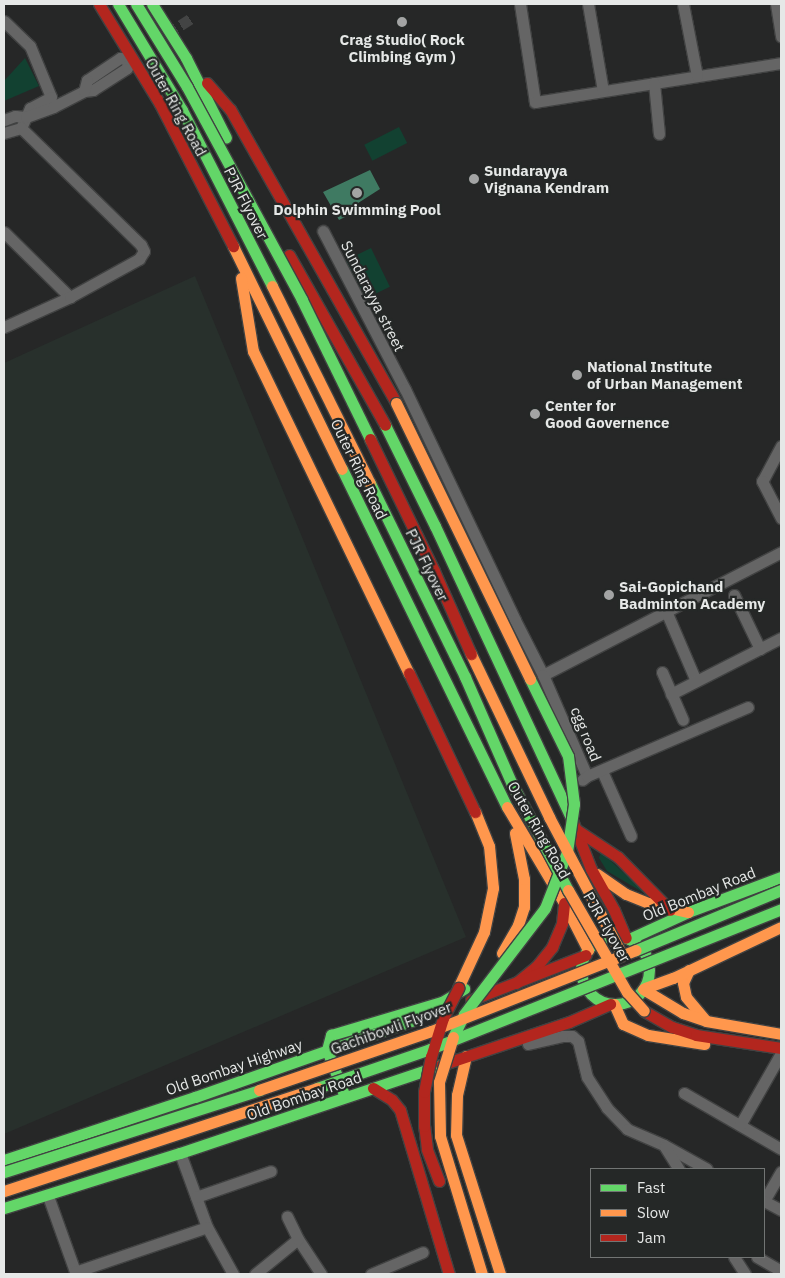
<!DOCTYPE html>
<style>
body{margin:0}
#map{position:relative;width:785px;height:1278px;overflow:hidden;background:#262727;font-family:"IBM Plex Sans",sans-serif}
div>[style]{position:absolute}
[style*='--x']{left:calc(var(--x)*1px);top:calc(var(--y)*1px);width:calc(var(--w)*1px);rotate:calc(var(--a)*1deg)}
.built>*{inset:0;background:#28302c}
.green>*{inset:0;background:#124131;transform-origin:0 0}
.water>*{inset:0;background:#3f7a62}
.street-tunnel>*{height:11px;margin-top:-5.5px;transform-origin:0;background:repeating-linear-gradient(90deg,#434444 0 11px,transparent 0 16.5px)}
.roads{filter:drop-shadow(1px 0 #414242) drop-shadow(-1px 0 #414242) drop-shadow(0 1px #414242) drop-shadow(0 -1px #414242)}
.street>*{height:11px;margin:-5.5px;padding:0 5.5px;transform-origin:5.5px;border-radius:5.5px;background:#656565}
.fast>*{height:11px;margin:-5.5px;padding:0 5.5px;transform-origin:5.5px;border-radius:5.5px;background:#63d668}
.fast>.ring{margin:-5.5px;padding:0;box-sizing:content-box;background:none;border:11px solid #63d668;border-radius:50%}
.slow>*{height:11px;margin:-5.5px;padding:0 5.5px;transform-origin:5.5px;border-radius:5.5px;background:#ff974d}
.jam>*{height:11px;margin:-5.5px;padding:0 5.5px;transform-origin:5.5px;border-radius:5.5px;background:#b3261e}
.bridges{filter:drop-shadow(1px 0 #414242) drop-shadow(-1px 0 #414242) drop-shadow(0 1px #414242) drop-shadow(0 -1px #414242)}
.fast-bridge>*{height:11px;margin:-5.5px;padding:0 5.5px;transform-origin:5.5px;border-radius:5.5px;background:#63d668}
.slow-bridge>*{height:11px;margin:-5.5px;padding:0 5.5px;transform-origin:5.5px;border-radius:5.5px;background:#ff974d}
.jam-bridge>*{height:11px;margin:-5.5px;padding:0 5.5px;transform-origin:5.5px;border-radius:5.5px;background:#b3261e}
.dots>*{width:14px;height:14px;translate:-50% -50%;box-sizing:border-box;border:2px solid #252827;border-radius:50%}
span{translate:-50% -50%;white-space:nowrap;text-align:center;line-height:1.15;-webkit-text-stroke:4.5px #252827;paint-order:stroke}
.poi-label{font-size:15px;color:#e6e8e7;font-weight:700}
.left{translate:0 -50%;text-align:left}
.street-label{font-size:15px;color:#e6e8e7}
.frame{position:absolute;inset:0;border:5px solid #e6e8e7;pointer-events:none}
.legend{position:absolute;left:590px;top:1168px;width:175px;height:90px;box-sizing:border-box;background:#252827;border:1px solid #727574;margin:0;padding:6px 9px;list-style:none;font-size:15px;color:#e6e8e7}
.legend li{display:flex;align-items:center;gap:10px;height:25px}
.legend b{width:25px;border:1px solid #727574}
</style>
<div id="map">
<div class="built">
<div style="clip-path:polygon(195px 276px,466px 937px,4px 1134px,4px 363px)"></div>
</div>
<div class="green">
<div style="clip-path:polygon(25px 58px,39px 86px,4px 101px,4px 81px)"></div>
<div style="left:399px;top:127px;width:18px;height:39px;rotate:63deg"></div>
<div style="left:371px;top:248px;width:43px;height:32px;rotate:64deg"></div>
<div style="clip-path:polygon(601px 852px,649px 896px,607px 871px,599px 858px)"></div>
</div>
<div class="water">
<div style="clip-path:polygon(370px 170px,380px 189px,355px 205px,357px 211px,339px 220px,323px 192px)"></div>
</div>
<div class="street-tunnel">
<div style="--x:167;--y:34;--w:31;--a:-33"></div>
</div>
<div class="roads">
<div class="street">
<div style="--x:520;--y:4;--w:99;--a:81.3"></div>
<div style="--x:535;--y:102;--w:249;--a:-9"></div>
<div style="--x:588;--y:4;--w:88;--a:80.2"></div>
<div style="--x:683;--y:4;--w:73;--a:79"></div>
<div style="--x:776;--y:4;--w:33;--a:81"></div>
<div style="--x:4;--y:21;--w:36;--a:44"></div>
<div style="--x:30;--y:46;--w:55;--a:67.6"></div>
<div style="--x:51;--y:97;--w:24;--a:152"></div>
<div style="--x:30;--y:108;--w:22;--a:114"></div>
<div style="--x:21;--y:128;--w:18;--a:164"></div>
<div style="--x:654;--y:83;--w:51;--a:84.4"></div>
<div style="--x:4;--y:120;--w:12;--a:-20"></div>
<div style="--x:15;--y:116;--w:11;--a:5"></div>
<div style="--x:26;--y:117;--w:29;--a:-20"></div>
<div style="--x:53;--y:107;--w:35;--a:-27"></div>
<div style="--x:84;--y:91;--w:9;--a:-6"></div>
<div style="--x:93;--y:90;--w:40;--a:-32.9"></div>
<div style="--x:127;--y:68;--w:9;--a:-84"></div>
<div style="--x:128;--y:59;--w:8;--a:-173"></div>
<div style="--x:120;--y:58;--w:40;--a:146"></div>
<div style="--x:87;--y:80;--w:11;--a:105"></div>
<div style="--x:323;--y:231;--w:178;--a:62.6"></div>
<div style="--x:405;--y:389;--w:256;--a:64.5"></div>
<div style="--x:515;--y:620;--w:62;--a:63"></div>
<div style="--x:543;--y:675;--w:268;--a:-27.3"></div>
<div style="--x:4;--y:232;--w:93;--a:44.6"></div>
<div style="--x:4;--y:327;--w:72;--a:-24.4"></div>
<div style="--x:70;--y:297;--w:79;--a:-28.8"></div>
<div style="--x:139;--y:259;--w:9;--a:-58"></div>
<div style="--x:144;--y:251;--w:7;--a:-117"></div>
<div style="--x:141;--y:245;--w:168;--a:-135.7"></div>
<div style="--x:781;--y:446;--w:40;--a:118"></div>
<div style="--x:762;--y:481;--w:42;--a:62.8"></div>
<div style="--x:734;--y:595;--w:60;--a:64.3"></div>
<div style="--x:666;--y:611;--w:76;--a:66.8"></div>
<div style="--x:662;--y:672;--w:52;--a:66.4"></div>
<div style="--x:543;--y:675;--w:110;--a:66.5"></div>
<div style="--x:587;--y:776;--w:6;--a:141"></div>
<div style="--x:671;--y:694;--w:123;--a:-27"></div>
<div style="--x:602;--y:771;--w:71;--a:66"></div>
<div style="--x:587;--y:776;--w:175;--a:-23.2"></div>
<div style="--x:528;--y:1044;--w:36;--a:-13"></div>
<div style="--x:563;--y:1036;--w:9;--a:0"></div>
<div style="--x:572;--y:1036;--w:8;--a:40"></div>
<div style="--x:578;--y:1041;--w:37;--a:76"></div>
<div style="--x:587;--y:1077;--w:37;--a:57"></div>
<div style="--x:607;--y:1108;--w:29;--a:46"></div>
<div style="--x:627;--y:1129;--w:40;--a:23.4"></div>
<div style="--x:664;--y:1145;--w:49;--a:29.2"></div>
<div style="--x:684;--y:1093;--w:112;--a:30"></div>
<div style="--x:740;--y:1125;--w:83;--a:-60.3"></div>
<div style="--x:665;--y:1147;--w:26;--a:58"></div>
<div style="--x:180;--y:1153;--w:79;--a:70"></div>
<div style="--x:207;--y:1227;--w:54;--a:61"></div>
<div style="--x:48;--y:1196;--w:83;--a:70.3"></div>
<div style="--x:196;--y:1197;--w:79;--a:-19.1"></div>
<div style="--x:764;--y:1201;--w:34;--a:-60"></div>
<div style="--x:764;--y:1201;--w:19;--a:28"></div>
<div style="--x:298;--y:1239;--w:42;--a:56.7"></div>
<div style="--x:734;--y:1257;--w:20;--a:57"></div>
<div style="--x:757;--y:1257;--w:28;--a:30"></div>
<div style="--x:75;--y:1272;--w:139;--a:-18.8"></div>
<div style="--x:255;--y:1274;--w:55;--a:-39.1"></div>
<div style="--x:298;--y:1239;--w:25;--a:-116"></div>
<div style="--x:371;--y:1274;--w:56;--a:-22.9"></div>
</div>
<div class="fast">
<div style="--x:152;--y:4;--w:64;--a:57.8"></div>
<div style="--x:186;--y:58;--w:89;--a:63.4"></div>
<div style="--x:385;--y:425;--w:113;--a:63.7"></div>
<div style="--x:435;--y:526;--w:324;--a:65"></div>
<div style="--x:342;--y:469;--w:376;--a:64"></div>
<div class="ring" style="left:581px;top:936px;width:57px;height:57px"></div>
<div style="--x:629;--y:939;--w:65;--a:-24.6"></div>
<div style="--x:688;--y:912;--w:99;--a:-20.6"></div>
<div style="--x:345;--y:1097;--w:50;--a:-111"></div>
<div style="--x:327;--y:1050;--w:16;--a:-75"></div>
<div style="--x:331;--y:1035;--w:116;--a:-16.6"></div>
<div style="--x:442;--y:1002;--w:26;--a:-31"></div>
<div style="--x:4;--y:1160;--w:201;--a:-18.3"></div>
<div style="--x:195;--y:1097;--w:232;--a:-19.4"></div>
<div style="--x:4;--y:1208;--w:184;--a:-17.4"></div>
<div style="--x:180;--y:1153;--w:275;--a:-18.6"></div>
</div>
<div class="slow">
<div style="--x:233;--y:246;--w:248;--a:64"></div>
<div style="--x:241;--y:278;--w:74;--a:80.7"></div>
<div style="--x:253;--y:351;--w:358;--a:64.2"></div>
<div style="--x:507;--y:807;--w:112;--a:59.3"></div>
<div style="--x:564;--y:903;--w:53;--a:62.9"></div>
<div style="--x:597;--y:874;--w:35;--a:35"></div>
<div style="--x:626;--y:894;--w:24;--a:22"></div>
<div style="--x:648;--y:903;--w:41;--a:12.7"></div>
<div style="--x:502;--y:953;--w:32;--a:-60"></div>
<div style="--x:518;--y:925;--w:19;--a:-72"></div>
<div style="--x:524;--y:907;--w:28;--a:-90"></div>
<div style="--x:524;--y:879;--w:47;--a:-101.1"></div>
<div style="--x:689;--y:970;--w:14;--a:115"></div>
<div style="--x:683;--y:983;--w:14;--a:78"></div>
<div style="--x:686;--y:997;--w:30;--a:50"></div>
<div style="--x:458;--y:988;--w:62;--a:-65.1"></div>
<div style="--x:484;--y:932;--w:45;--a:-78.4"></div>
<div style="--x:493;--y:888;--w:42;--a:-95.4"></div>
<div style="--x:489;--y:846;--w:37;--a:-112"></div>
<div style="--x:645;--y:988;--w:30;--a:-20"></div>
<div style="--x:673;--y:978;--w:119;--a:-25.3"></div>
<div style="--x:643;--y:989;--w:47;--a:31"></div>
<div style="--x:683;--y:1013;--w:24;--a:19"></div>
<div style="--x:706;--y:1021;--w:76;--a:9.8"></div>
<div style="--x:614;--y:1004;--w:22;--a:66"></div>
<div style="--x:623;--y:1024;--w:27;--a:24"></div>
<div style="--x:648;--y:1035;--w:57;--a:9.1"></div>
<div style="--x:466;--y:1056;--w:40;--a:103"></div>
<div style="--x:457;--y:1095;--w:40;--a:91.4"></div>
<div style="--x:456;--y:1135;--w:146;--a:72.4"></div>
</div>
<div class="jam">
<div style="--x:99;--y:4;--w:117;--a:58.6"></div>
<div style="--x:160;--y:104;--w:160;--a:62.8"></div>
<div style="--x:207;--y:83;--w:35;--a:49"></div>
<div style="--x:230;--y:109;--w:338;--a:60.5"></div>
<div style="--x:289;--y:255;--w:195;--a:60.5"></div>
<div style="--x:409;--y:673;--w:154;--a:64.6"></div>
<div style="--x:572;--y:820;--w:53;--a:68.8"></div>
<div style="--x:591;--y:869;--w:47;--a:60.7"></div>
<div style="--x:614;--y:910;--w:30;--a:67"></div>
<div style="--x:577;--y:830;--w:49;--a:33.4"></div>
<div style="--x:618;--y:857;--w:74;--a:45.5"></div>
<div style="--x:516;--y:983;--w:26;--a:-39"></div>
<div style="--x:536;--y:967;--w:26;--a:-51"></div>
<div style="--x:552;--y:947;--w:26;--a:-67"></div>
<div style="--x:562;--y:923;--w:20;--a:-84"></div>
<div style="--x:471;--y:1000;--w:123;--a:-21.4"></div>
<div style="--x:644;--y:1011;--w:32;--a:30"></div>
<div style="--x:672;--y:1027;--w:25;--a:18"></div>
<div style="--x:696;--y:1035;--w:86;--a:8.7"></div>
<div style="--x:441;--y:1065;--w:135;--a:-18.6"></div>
<div style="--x:569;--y:1022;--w:45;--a:-23.7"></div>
<div style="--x:373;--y:1088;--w:22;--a:32"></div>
<div style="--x:392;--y:1100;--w:13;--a:51"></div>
<div style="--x:400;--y:1110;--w:171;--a:73.4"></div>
</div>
</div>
<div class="bridges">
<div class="fast-bridge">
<div style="--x:118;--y:4;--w:124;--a:58.9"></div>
<div style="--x:182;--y:110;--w:198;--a:62.9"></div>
<div style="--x:136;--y:4;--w:97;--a:58.4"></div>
<div style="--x:187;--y:87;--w:242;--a:61.6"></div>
<div style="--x:302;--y:300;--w:155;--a:63.9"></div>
<div style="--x:370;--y:483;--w:216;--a:63.9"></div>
<div style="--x:465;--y:677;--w:117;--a:66.3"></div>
<div style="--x:512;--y:784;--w:120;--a:62.2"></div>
<div style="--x:636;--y:950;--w:157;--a:-22.5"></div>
<div style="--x:453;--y:1037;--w:25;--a:-64"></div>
<div style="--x:464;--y:1014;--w:133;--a:-52.6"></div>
<div style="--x:545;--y:908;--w:60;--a:-68.6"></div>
<div style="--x:567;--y:852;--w:49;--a:-81.7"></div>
<div style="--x:574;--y:804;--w:48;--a:-97.1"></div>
<div style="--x:568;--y:756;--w:86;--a:-116.3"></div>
<div style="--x:317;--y:1088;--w:120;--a:-19"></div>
<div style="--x:430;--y:1049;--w:378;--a:-21.7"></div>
<div style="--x:4;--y:1172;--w:268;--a:-17.8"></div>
</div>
<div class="slow-bridge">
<div style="--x:272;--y:286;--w:220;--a:63.6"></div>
<div style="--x:396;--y:403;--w:307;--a:64.1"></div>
<div style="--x:471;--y:654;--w:181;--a:64.4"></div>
<div style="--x:549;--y:817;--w:149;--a:62.1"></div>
<div style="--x:568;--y:890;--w:118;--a:60"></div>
<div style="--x:627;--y:992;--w:25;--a:48"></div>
<div style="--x:453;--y:1037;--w:47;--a:107.3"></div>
<div style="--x:439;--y:1082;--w:54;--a:88.9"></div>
<div style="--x:440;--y:1136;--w:144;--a:73.1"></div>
<div style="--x:259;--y:1090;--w:182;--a:-18.9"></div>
<div style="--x:431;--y:1031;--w:220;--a:-21.6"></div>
<div style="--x:4;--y:1191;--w:330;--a:-18.2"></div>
</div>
<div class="jam-bridge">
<div style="--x:370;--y:439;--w:147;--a:64.1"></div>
<div style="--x:434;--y:571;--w:91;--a:66"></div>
<div style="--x:439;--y:1181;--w:34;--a:-111"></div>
<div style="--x:427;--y:1149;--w:23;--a:-97"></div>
<div style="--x:424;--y:1126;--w:34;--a:-90"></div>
<div style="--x:424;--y:1092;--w:36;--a:-79"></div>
<div style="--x:431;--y:1057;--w:41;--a:-72.9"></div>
<div style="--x:443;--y:1018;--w:34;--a:-63"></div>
</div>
</div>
<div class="dots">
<div style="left:402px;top:22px;background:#a3a4a4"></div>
<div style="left:474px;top:179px;background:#a3a4a4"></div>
<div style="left:357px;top:193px;background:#a3a4a4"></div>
<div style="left:577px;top:375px;background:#a3a4a4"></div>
<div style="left:535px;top:414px;background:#a3a4a4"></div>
<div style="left:609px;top:595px;background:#a3a4a4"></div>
</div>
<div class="poi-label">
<span style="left:402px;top:48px">Crag Studio( Rock<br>Climbing Gym )</span>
<span class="left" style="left:484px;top:179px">Sundarayya<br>Vignana Kendram</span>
<span style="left:357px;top:210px">Dolphin Swimming Pool</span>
<span class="left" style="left:587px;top:375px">National Institute<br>of Urban Management</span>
<span class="left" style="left:545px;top:414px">Center for<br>Good Governence</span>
<span class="left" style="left:619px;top:595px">Sai-Gopichand<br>Badminton Academy</span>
</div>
<div class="street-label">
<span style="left:176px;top:107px;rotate:61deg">Outer Ring Road</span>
<span style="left:246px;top:203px;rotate:63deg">PJR Flyover</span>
<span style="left:373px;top:296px;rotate:63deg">Sundarayya street</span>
<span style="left:359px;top:469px;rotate:64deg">Outer Ring Road</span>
<span style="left:427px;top:565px;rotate:64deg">PJR Flyover</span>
<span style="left:586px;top:734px;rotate:68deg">cgg road</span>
<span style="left:539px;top:830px;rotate:60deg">Outer Ring Road</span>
<span style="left:699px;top:894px;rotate:-22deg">Old Bombay Road</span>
<span style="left:607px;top:927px;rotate:60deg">PJR Flyover</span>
<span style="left:391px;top:1028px;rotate:-20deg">Gachibowli Flyover</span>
<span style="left:234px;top:1067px;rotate:-19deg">Old Bombay Highway</span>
<span style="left:304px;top:1096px;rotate:-19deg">Old Bombay Road</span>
</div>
<div class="frame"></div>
<ul class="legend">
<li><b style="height:6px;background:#63d668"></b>Fast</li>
<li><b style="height:6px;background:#ff974d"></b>Slow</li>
<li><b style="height:6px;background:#b3261e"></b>Jam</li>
</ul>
</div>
